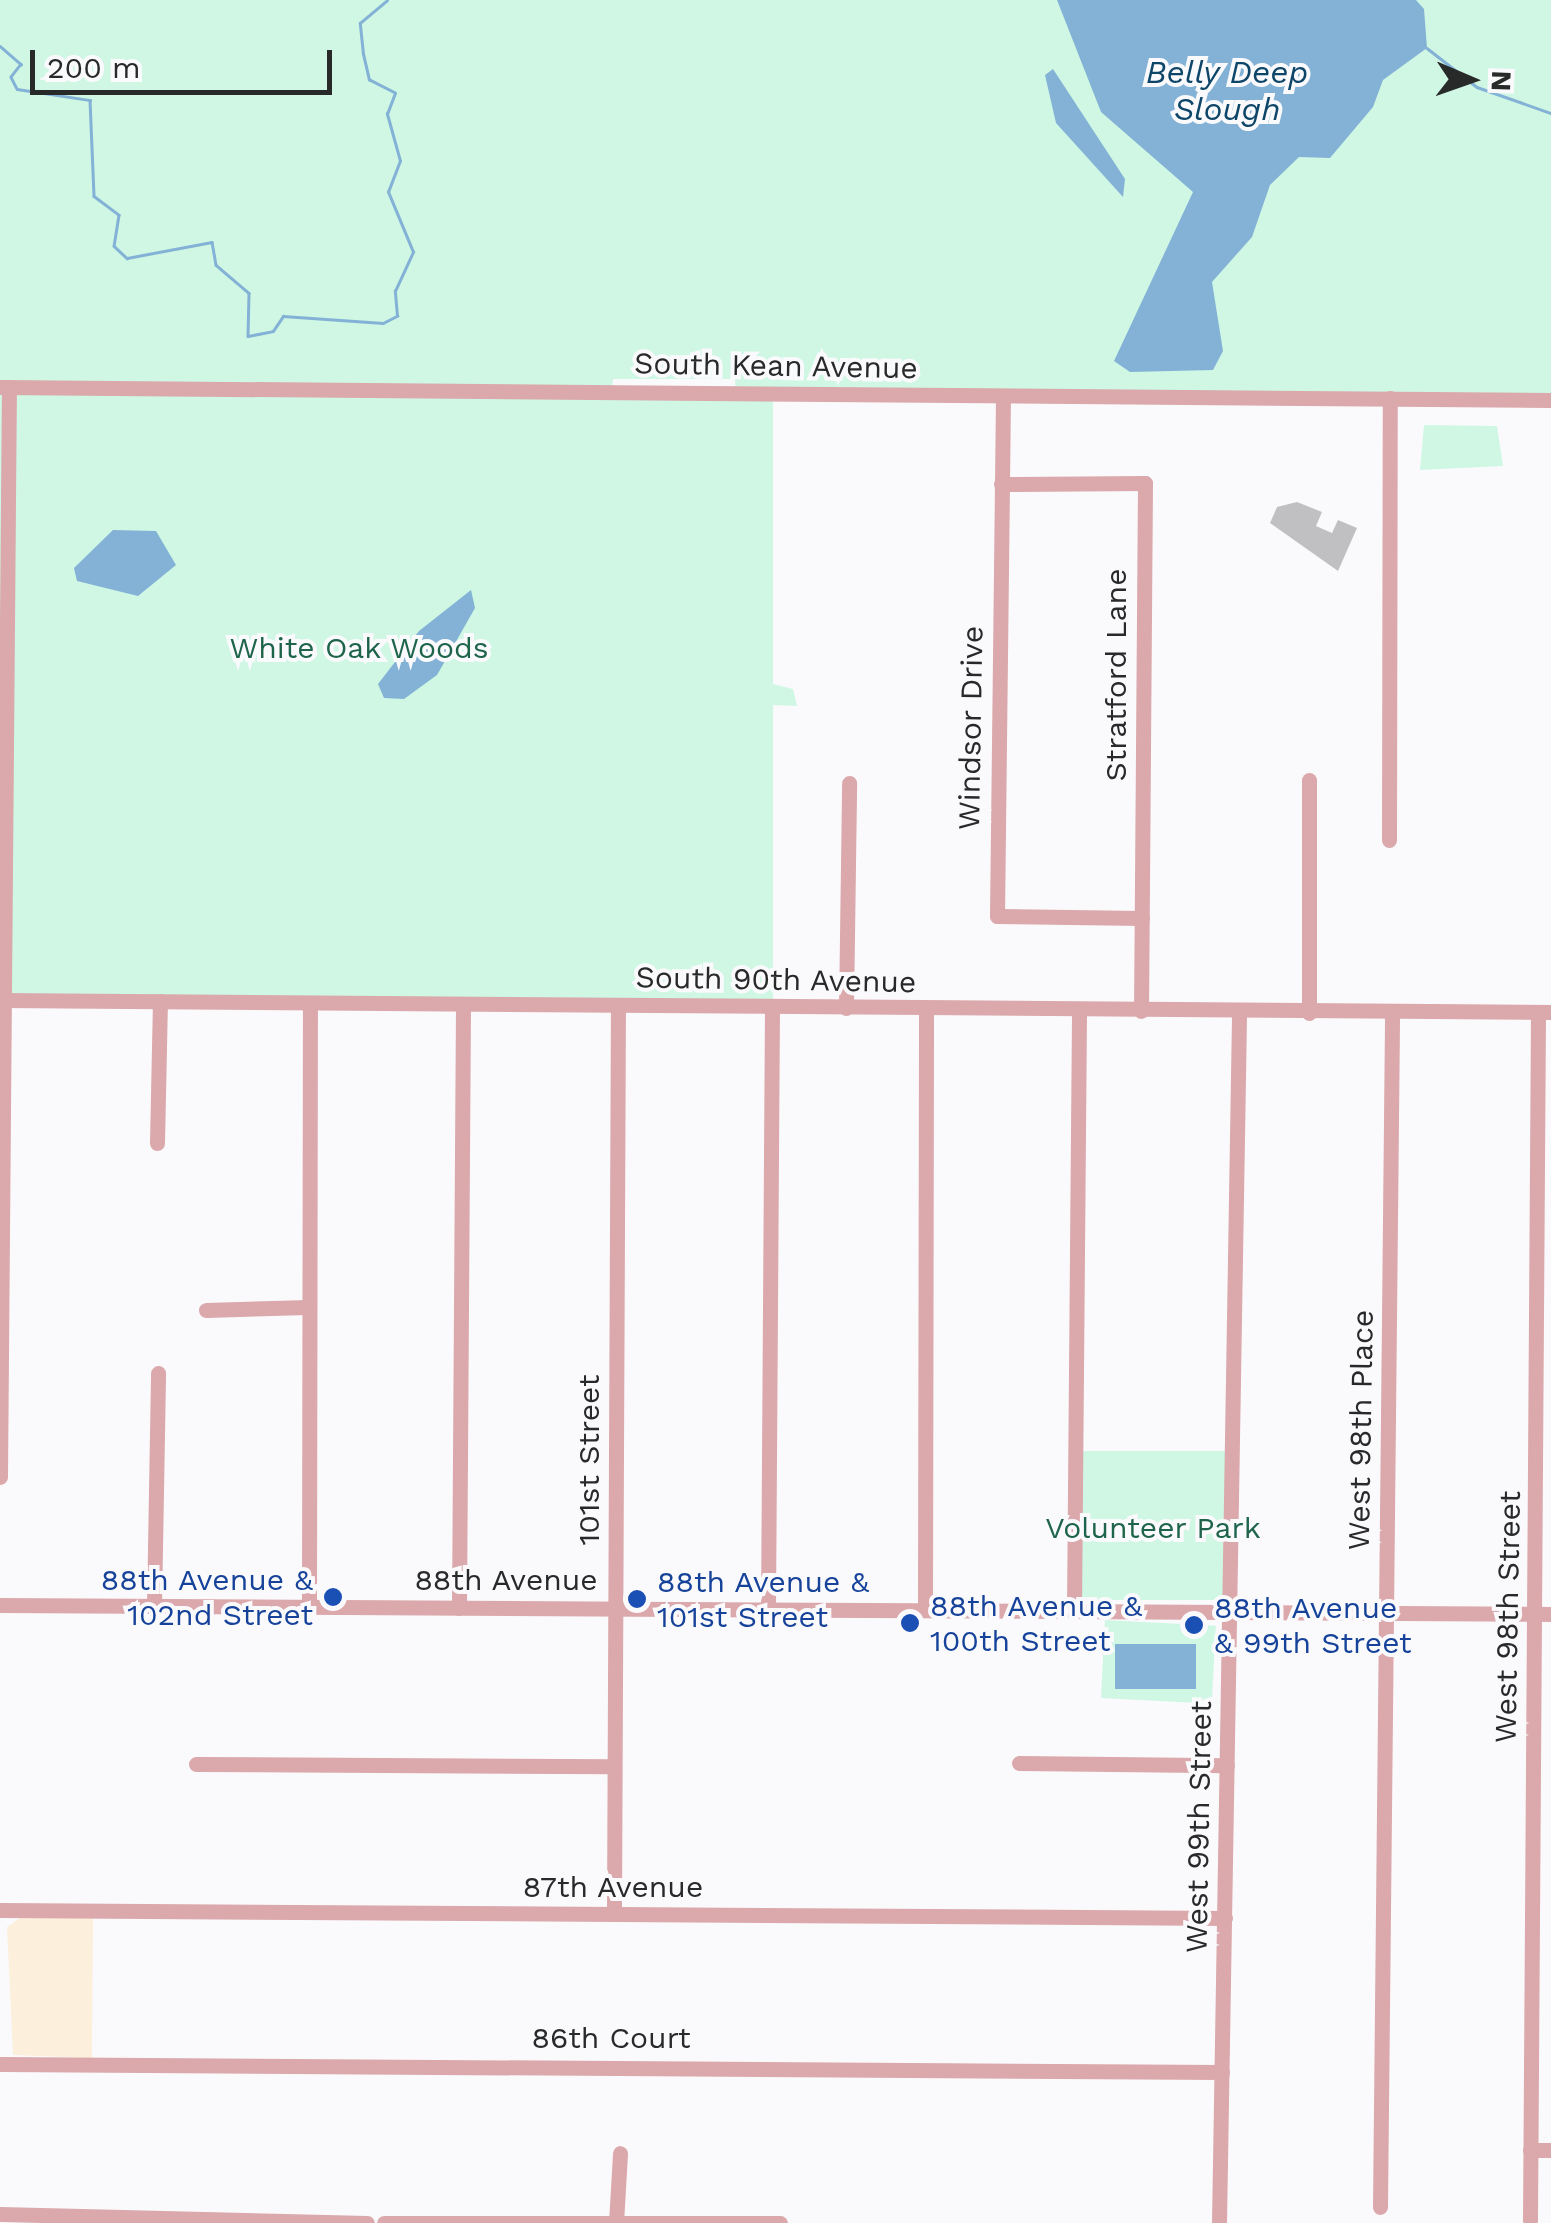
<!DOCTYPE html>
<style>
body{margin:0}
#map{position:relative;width:1551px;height:2223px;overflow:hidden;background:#fafafd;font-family:"Work Sans",sans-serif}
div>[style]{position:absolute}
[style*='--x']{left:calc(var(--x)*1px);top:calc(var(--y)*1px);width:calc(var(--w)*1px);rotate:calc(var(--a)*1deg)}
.commercial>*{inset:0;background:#fcefdb}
.green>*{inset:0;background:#cff7e4;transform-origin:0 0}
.water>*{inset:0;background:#83b2d6;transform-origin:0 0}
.stream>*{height:2.5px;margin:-1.25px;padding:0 1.25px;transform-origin:1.25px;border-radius:1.25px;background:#83b2d6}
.building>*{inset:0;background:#c0c0c2}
.minor>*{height:15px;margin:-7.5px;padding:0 7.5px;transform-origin:7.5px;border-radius:7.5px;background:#dba8ab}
.dots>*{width:28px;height:28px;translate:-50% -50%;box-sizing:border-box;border:5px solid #fafafd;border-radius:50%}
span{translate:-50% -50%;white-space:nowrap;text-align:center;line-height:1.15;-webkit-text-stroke:8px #fafafd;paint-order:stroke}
.street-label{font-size:30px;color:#282929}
.park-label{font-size:30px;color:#1e644a}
.transit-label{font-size:30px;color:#164399}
.right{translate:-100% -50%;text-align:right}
.left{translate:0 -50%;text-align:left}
.water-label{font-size:32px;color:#0e4669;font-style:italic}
.north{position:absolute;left:1421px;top:30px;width:100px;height:100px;-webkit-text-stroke:8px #fafafd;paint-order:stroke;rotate:92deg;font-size:28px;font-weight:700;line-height:40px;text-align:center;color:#282929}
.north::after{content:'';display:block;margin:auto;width:35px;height:45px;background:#282929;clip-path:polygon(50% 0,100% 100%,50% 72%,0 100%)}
.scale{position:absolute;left:30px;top:50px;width:302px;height:45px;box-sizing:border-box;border:5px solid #282929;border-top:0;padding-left:12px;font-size:30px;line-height:35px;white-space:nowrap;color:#282929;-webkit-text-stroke:8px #fafafd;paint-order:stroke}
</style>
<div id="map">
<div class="commercial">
<div style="clip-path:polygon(93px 1917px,92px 2058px,13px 2055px,7px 1927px,21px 1917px)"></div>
</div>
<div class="green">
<div style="clip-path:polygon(evenodd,0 0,1551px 0,1551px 399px,773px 398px,773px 684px,793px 689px,797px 706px,773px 705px,773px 1000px,0 1008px,0 0,735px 379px,736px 394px,612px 391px,613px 379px,735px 379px)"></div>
<div style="clip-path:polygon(1424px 425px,1497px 426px,1503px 466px,1420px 470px)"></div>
<div style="left:1081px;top:1451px;width:144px;height:149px"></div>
<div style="left:1105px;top:1620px;width:111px;height:78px;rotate:3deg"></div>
</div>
<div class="water">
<div style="clip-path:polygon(1057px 0,1416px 0,1424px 9px,1427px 48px,1383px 80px,1373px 107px,1330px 158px,1299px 157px,1270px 185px,1252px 237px,1212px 282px,1223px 351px,1213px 370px,1130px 372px,1114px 361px,1193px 192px,1101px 112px)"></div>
<div style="clip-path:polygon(1053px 69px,1125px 179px,1123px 197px,1056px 123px,1045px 75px)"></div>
<div style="clip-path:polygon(113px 530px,156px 531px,176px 565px,138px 596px,77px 581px,74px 568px)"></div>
<div style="clip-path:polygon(471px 590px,475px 608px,437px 675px,404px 699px,384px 698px,378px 684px,419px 631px)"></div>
<div style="left:1115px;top:1644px;width:81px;height:45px"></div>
</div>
<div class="stream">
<div style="--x:0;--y:46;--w:28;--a:41"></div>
<div style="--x:21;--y:64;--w:16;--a:128"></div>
<div style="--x:11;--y:77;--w:13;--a:63"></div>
<div style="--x:17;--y:89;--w:74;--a:8.6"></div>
<div style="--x:90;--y:100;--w:96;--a:87.6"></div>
<div style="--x:94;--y:196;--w:31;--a:37"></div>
<div style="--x:119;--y:215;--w:31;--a:99"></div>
<div style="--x:114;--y:246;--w:18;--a:43"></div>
<div style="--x:127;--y:258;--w:86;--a:-10.7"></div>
<div style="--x:212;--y:242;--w:23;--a:80"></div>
<div style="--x:216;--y:265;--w:43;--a:40.3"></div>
<div style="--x:249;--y:293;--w:43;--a:91.3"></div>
<div style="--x:248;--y:336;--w:25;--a:-11"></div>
<div style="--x:273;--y:331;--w:18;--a:-56"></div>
<div style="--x:283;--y:316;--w:100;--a:4"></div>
<div style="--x:383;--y:323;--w:16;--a:-27"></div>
<div style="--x:397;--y:316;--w:25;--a:-95"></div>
<div style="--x:395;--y:291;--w:43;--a:-65.2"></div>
<div style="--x:413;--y:252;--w:65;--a:-112.6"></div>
<div style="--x:388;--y:192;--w:33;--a:-69"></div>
<div style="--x:400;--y:161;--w:49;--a:-105.5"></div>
<div style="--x:387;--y:114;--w:22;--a:-69"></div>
<div style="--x:395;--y:93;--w:29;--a:-153"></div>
<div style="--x:369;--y:80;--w:27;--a:-103"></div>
<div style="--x:363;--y:54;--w:31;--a:-96"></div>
<div style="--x:360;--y:23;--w:35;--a:-40"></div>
<div style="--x:1427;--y:48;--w:63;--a:38"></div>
<div style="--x:1477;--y:87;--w:78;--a:19.4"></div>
</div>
<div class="building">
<div style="clip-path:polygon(1297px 502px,1322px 512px,1316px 526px,1332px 533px,1338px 520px,1357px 528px,1338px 571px,1270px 523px,1277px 507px)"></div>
</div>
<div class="minor">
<div style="--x:0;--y:387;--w:1551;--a:0.48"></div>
<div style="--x:1003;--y:396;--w:520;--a:90.66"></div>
<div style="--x:997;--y:916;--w:145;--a:0.8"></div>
<div style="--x:1001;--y:484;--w:144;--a:-0.4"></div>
<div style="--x:1145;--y:483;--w:528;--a:90.43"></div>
<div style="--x:1389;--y:840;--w:442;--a:-89.9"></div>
<div style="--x:0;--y:1000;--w:1551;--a:0.44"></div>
<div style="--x:846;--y:1008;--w:225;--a:-89.2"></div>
<div style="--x:1309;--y:1013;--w:233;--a:-90"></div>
<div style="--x:157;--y:1143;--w:142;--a:-88.8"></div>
<div style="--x:206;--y:1310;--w:102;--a:-1.7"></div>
<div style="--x:0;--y:1477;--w:1090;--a:-89.53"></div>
<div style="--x:0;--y:1605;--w:1551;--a:0.33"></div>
<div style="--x:154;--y:1606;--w:233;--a:-89"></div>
<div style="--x:309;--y:1607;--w:604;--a:-89.91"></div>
<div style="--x:459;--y:1608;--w:604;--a:-89.62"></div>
<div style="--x:768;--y:1609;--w:602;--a:-89.62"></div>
<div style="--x:925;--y:1610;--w:601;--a:-89.9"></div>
<div style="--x:1074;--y:1611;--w:601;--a:-89.52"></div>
<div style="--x:1019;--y:1763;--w:208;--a:0.6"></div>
<div style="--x:196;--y:1764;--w:418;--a:0.3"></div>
<div style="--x:0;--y:1910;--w:1225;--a:0.37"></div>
<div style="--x:614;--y:1914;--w:908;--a:-89.75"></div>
<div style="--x:0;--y:2064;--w:1222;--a:0.38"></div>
<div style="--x:1530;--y:2150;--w:21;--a:0"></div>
<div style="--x:1380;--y:2207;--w:1194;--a:-89.42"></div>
<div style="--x:0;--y:2214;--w:367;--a:1.4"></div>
<div style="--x:1530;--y:2220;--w:1205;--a:-89.62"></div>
<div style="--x:384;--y:2223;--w:396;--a:0"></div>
<div style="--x:616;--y:2223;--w:70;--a:-86.7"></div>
<div style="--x:1219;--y:2223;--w:1211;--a:-89.05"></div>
</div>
<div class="dots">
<div style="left:333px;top:1597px;background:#1a4fb4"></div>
<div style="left:637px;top:1599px;background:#1a4fb4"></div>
<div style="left:910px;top:1623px;background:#1a4fb4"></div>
<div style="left:1194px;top:1625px;background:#1a4fb4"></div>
</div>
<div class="street-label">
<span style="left:776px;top:366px;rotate:1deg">South Kean Avenue</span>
<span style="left:1116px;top:675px;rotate:-90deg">Stratford Lane</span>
<span style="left:971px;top:728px;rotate:-89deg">Windsor Drive</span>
<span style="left:776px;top:980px;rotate:1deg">South 90th Avenue</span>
<span style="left:1361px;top:1430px;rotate:-89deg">West 98th Place</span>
<span style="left:589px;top:1460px;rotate:-90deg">101st Street</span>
<span style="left:506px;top:1580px">88th Avenue</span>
<span style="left:1508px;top:1617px;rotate:-89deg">West 98th Street</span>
<span style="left:1199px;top:1827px;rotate:-89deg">West 99th Street</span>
<span style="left:613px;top:1887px">87th Avenue</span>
<span style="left:611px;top:2038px">86th Court</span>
</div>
<div class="park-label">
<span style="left:359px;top:648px">White Oak Woods</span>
<span style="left:1153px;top:1528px">Volunteer Park</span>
</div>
<div class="transit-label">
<span class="right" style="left:313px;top:1597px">88th Avenue &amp;<br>102nd Street</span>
<span class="left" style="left:657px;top:1599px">88th Avenue &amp;<br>101st Street</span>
<span class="left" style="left:930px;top:1623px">88th Avenue &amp;<br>100th Street</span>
<span class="left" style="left:1214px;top:1625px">88th Avenue<br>&amp; 99th Street</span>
</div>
<div class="water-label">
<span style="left:1227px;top:91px">Belly Deep<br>Slough</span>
</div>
<div class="north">N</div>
<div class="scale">200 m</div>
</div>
